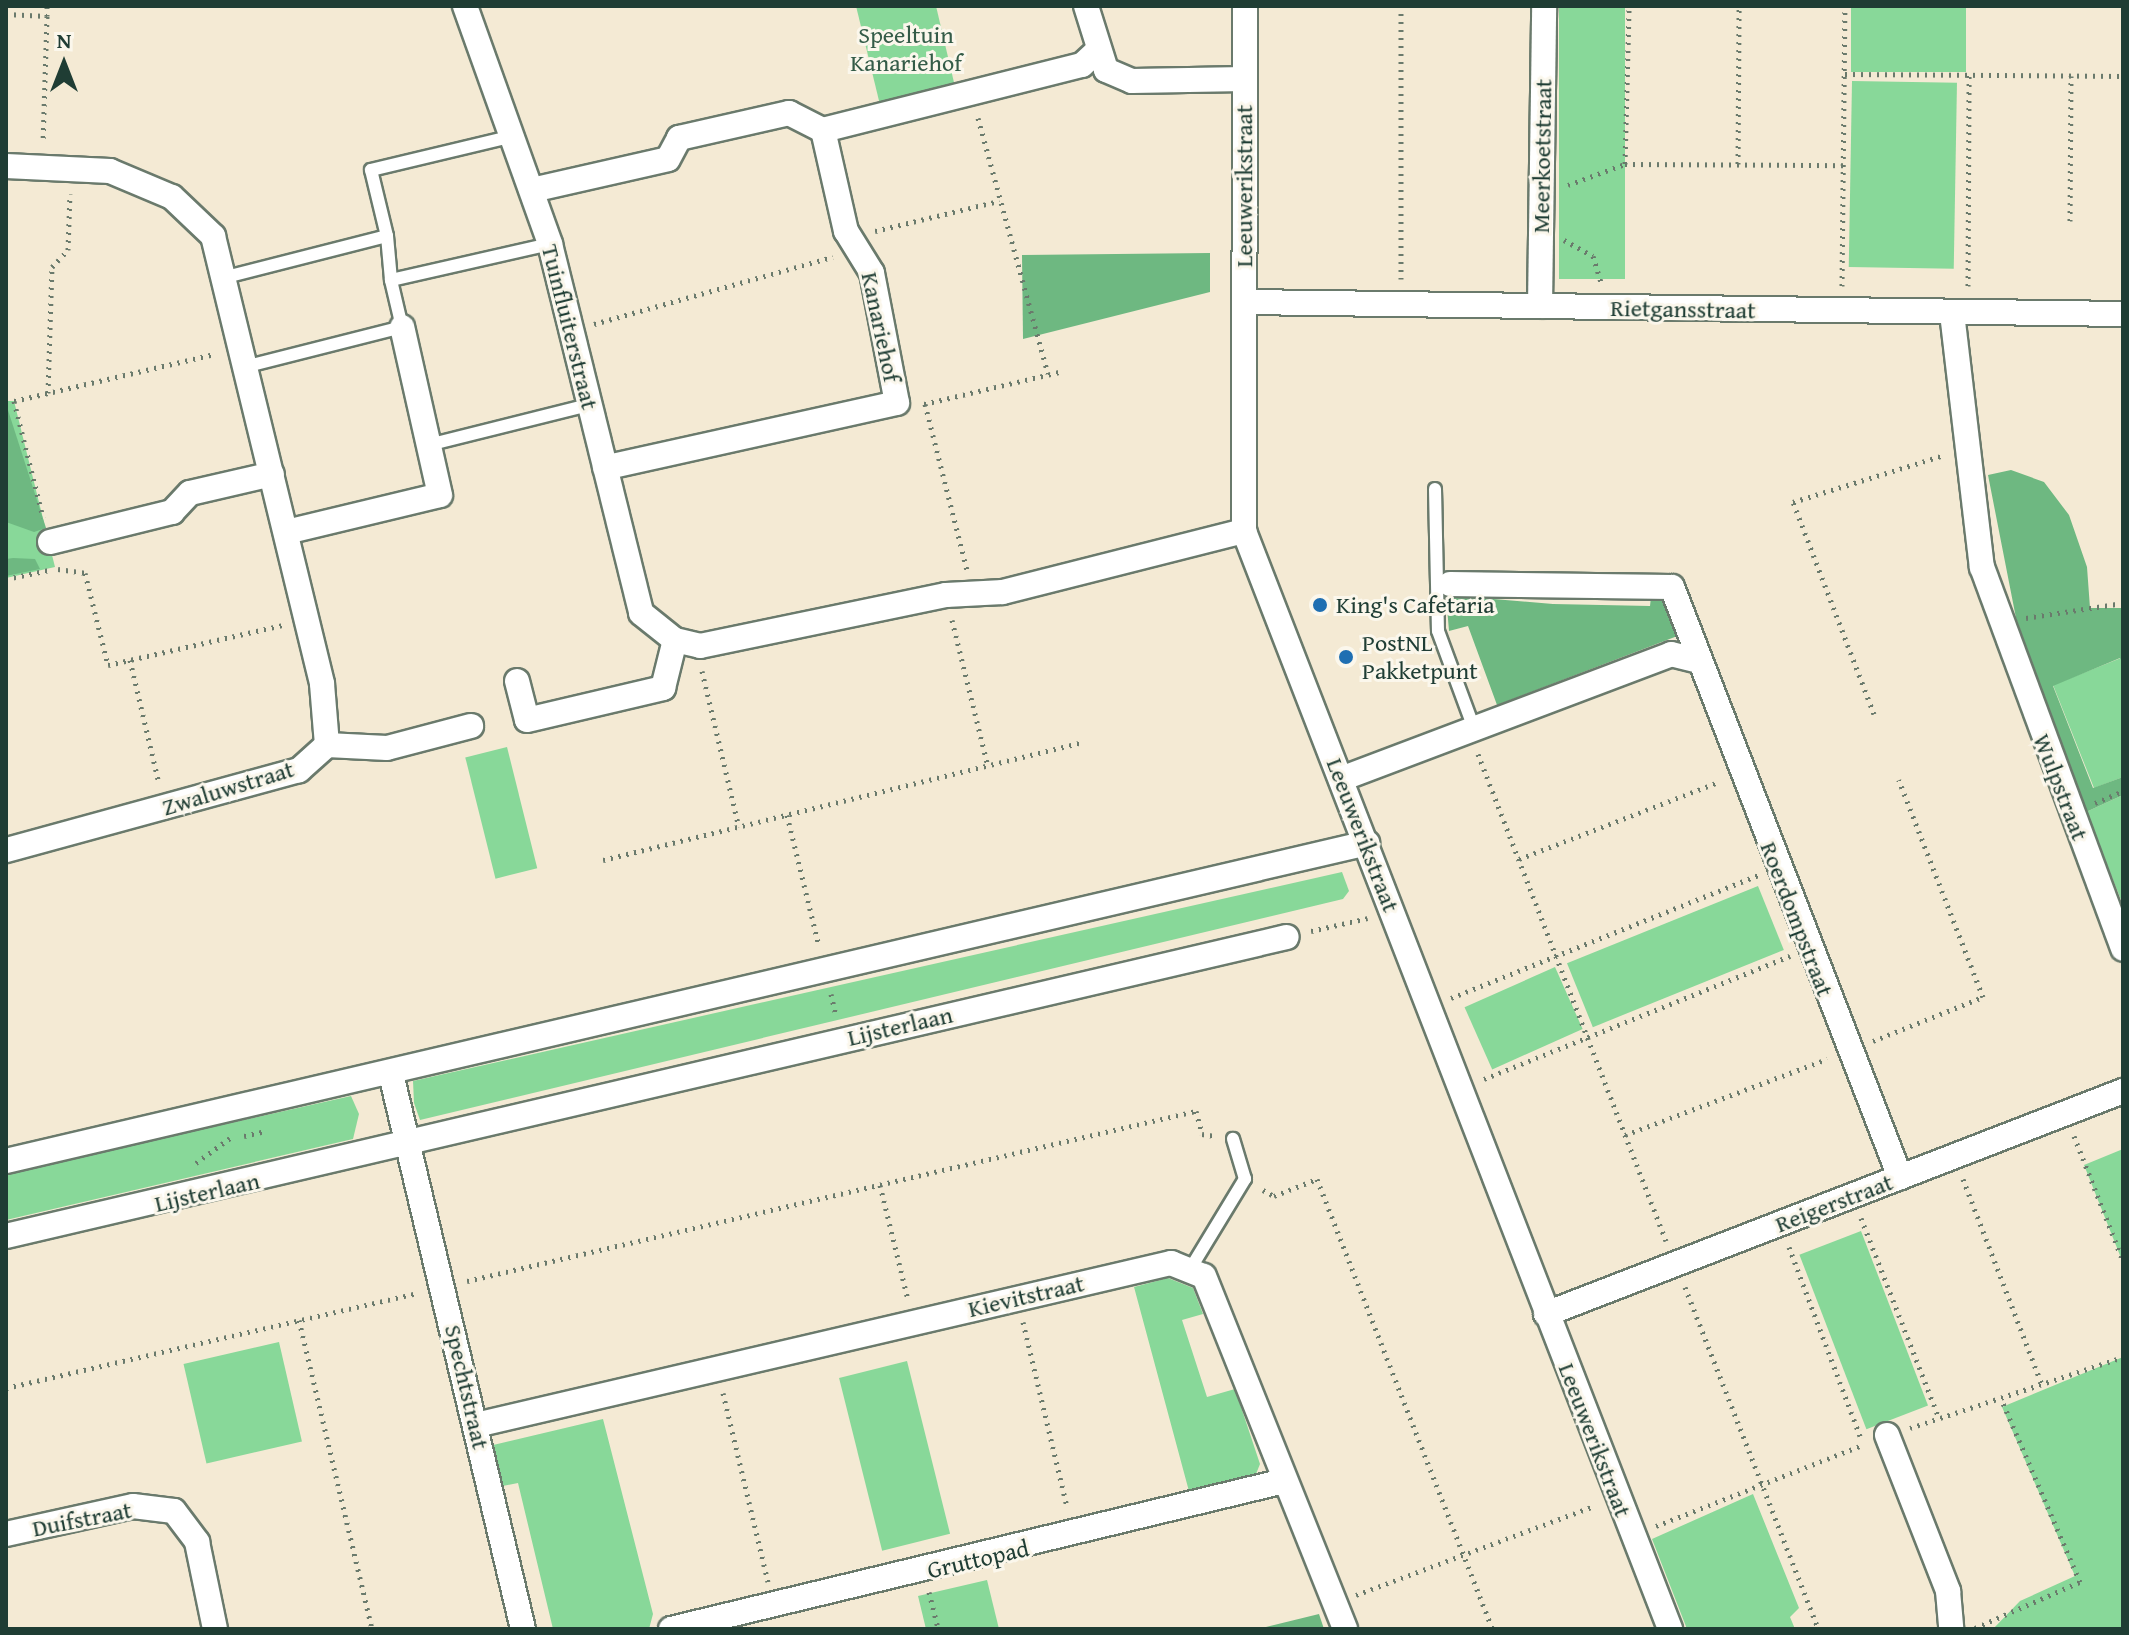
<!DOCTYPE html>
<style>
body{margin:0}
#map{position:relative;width:2129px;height:1635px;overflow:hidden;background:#f4ead4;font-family:"Gentium Book Plus",serif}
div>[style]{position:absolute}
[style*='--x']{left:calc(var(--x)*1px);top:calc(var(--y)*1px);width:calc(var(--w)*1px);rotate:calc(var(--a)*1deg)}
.green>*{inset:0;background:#88d899;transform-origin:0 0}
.forest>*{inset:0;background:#6eb881}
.path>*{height:5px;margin-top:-2.5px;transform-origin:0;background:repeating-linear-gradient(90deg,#6a7a6c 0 2px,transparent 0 8px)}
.roads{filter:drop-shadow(2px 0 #6a7a6c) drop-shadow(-2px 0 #6a7a6c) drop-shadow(0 2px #6a7a6c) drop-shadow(0 -2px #6a7a6c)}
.lane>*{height:12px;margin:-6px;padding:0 6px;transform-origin:6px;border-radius:6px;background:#fff}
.street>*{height:24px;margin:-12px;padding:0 12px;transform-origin:12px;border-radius:12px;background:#fff}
.dots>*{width:22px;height:22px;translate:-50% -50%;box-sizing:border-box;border:4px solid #fbf7ec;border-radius:50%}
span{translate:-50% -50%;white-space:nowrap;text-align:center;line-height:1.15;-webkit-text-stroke:6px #fbf7ec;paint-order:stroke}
.park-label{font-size:24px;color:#345c48}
.street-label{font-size:24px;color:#1f3d34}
.poi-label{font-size:24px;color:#1f3d34}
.left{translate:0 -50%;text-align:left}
.frame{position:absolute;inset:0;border:8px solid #1f3d34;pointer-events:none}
.north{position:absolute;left:24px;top:24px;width:80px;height:80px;-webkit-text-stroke:6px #fbf7ec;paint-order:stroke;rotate:0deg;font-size:22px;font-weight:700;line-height:32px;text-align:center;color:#1f3d34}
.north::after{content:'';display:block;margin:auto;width:28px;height:36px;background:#1f3d34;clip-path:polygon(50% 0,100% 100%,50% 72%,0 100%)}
</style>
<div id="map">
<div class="green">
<div style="clip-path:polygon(856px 6px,936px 6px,956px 91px,881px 109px)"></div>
<div style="left:1559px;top:6px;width:66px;height:273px"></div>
<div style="left:1851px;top:6px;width:115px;height:66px"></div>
<div style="left:1852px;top:81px;width:105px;height:186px;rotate:1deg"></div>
<div style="clip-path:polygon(6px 401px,14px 401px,55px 567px,6px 578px)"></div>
<div style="clip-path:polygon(2121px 658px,2123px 777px,2094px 788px,2053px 685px)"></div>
<div style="left:507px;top:747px;width:125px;height:43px;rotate:76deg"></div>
<div style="clip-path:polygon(2123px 795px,2123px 905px,2086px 812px)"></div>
<div style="clip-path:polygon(1342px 872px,1349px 891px,1343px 899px,420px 1120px,414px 1103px,413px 1081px)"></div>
<div style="left:1758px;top:886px;width:69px;height:206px;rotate:68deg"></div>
<div style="left:1555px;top:967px;width:68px;height:99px;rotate:66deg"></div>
<div style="clip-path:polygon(351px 1096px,359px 1114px,353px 1139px,6px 1220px,6px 1173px)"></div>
<div style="clip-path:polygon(2123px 1149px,2123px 1263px,2084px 1165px)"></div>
<div style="left:1861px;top:1231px;width:187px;height:66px;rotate:69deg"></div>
<div style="clip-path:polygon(1168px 1278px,1193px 1288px,1203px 1314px,1182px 1320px,1207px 1397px,1235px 1389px,1260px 1464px,1254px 1479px,1190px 1495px,1134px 1287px)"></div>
<div style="left:279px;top:1342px;width:102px;height:98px;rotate:77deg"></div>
<div style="clip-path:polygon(2123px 1357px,2123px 1629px,1993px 1629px,2020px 1601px,2075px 1576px,2002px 1407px)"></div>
<div style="left:907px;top:1361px;width:178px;height:70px;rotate:76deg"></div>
<div style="clip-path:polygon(603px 1419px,653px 1614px,649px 1629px,553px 1629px,518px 1483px,498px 1487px,489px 1446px)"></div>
<div style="clip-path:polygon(1753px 1494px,1799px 1608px,1790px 1617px,1795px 1629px,1687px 1629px,1652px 1539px)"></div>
<div style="clip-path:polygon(987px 1580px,999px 1629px,926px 1629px,918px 1596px)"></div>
</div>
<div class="forest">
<div style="clip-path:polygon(1210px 253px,1210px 292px,1023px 339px,1022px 255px)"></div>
<div style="clip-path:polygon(6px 404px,46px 528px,34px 532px,6px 522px)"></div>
<div style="clip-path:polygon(2011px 470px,2044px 482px,2069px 515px,2087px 567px,2090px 608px,2123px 608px,2123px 663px,2120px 658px,2053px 686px,2093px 788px,2123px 777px,2123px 795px,2086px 812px,2016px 618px,1988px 475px)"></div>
<div style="clip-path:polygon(13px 558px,35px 559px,40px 569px,6px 576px,6px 559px)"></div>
<div style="clip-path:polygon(1446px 595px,1553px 604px,1650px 606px,1651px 597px,1668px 600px,1680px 635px,1497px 705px,1468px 626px,1449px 631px)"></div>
<div style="clip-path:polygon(1319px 1614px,1324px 1629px,1258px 1629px)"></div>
</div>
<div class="path">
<div style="--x:6;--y:14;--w:41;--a:2.8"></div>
<div style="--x:47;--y:16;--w:126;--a:91.8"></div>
<div style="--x:47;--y:16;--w:10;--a:-90"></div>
<div style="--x:1845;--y:74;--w:278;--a:0.4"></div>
<div style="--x:978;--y:118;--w:265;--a:74.7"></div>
<div style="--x:1625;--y:164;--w:219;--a:0.3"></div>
<div style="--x:1738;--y:164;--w:158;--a:-89.6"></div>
<div style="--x:1568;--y:185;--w:61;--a:-20.2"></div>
<div style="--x:1625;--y:164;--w:158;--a:-88.5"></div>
<div style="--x:2070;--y:221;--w:145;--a:-89.6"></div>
<div style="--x:875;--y:231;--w:128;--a:-13.6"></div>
<div style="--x:1564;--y:240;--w:33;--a:29"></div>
<div style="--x:1593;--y:256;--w:28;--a:73"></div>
<div style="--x:1401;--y:279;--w:273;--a:-90"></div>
<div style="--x:1842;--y:286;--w:280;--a:-89.4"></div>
<div style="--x:1968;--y:286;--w:211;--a:-89.7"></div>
<div style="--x:594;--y:324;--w:248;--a:-15.7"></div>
<div style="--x:48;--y:393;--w:126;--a:-88.2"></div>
<div style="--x:52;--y:267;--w:23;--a:-47"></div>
<div style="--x:68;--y:250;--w:56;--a:-88"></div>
<div style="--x:6;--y:401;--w:8;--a:0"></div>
<div style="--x:14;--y:401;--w:120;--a:76"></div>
<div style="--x:14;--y:401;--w:206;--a:-13.2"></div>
<div style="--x:924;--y:404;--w:139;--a:-13.3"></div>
<div style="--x:925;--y:404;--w:171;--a:75.8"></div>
<div style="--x:58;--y:569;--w:27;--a:8"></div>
<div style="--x:85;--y:573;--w:95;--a:76"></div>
<div style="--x:108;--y:665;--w:180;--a:-12.9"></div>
<div style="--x:6;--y:579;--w:44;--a:-11.8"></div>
<div style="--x:2026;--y:618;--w:98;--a:-8.8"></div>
<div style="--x:952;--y:620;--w:151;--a:76.2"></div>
<div style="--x:130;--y:660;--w:127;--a:76.8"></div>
<div style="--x:702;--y:671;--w:160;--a:76.7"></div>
<div style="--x:1874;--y:714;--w:227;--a:-110.9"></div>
<div style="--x:1793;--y:502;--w:158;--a:-17.3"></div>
<div style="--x:1478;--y:754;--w:522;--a:68.89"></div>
<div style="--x:2095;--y:803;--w:30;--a:-23"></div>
<div style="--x:787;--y:815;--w:135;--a:76.3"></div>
<div style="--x:1519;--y:859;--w:214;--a:-21.1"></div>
<div style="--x:603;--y:860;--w:493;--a:-13.8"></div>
<div style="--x:1311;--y:931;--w:58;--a:-12.8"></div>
<div style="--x:831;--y:994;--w:23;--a:77"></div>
<div style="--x:1451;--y:998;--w:331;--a:-21.8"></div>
<div style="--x:1873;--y:1041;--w:118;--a:-21.8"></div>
<div style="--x:1983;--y:997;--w:233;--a:-111.2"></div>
<div style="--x:1484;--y:1079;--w:330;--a:-21.9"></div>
<div style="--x:1625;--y:1135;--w:216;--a:-20.6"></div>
<div style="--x:244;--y:1136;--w:22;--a:-13"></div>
<div style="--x:2074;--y:1136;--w:134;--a:68.6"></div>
<div style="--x:196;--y:1163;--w:42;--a:-36.3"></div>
<div style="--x:1963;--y:1179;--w:223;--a:69"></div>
<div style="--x:880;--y:1185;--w:118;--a:76.3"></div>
<div style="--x:1263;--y:1190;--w:13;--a:29"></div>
<div style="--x:1274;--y:1196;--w:46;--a:-21.6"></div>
<div style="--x:1317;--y:1179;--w:483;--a:68.7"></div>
<div style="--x:1861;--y:1218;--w:215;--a:68.7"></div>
<div style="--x:1789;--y:1247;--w:202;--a:69.4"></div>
<div style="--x:467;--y:1281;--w:749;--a:-13.13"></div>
<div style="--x:1196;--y:1111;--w:24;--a:75"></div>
<div style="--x:1202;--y:1134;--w:13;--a:9"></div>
<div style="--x:1685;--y:1287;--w:367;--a:68.7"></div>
<div style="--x:299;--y:1320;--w:318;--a:76.7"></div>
<div style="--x:1023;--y:1322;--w:190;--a:76.6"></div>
<div style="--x:6;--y:1388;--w:423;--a:-13"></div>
<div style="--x:723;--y:1393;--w:194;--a:76.6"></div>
<div style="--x:1910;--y:1428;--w:225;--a:-18.4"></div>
<div style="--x:1656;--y:1526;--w:222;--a:-21.4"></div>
<div style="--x:929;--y:1592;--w:38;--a:76"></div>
<div style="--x:1356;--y:1595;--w:254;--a:-20.5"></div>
<div style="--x:1975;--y:1628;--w:115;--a:-23.7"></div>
<div style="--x:2080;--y:1582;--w:197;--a:-113.3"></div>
</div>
<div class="roads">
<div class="lane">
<div style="--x:387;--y:236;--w:44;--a:84.8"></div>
<div style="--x:226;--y:277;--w:166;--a:-14.3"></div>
<div style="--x:387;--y:236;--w:68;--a:-103.6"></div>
<div style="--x:371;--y:170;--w:142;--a:-13.4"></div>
<div style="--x:248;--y:366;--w:159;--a:-14.2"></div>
<div style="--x:402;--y:327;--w:48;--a:-103.2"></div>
<div style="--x:391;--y:280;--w:163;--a:-12.8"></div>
<div style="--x:428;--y:445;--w:166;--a:-14"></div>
<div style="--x:1435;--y:489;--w:142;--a:88.8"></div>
<div style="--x:1438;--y:631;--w:107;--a:69.7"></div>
<div style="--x:1189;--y:1271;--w:108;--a:-58.7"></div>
<div style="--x:1245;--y:1179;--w:42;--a:-106.7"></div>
</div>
<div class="street">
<div style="--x:465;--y:6;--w:253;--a:70.3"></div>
<div style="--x:550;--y:244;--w:380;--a:76.1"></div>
<div style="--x:641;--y:613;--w:43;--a:38.5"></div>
<div style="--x:675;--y:640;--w:26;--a:13"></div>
<div style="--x:700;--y:646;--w:251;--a:-11.7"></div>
<div style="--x:946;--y:595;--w:57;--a:-3"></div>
<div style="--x:1003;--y:592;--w:249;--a:-14.2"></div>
<div style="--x:1086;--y:6;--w:67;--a:72.6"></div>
<div style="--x:1106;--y:70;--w:28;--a:23"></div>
<div style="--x:1132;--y:81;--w:113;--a:-1"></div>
<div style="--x:1245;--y:6;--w:525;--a:90.11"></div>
<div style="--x:1244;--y:531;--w:1178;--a:68.79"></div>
<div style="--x:823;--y:130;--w:267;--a:-14.1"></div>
<div style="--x:1082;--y:65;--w:18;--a:-43"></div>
<div style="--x:6;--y:166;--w:104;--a:2.8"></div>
<div style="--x:110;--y:171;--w:67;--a:22.8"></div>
<div style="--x:172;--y:197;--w:57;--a:43.6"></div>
<div style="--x:213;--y:236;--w:461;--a:76.3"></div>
<div style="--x:322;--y:684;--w:61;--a:85.3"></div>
<div style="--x:327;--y:745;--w:38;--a:138"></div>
<div style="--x:299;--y:770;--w:304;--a:164.7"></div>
<div style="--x:532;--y:190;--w:139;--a:-12.8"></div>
<div style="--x:668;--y:159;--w:24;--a:-62"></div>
<div style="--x:679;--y:138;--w:113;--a:-12.8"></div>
<div style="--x:789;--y:113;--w:38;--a:27"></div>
<div style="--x:823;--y:130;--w:104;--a:77.2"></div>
<div style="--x:846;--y:231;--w:49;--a:58.2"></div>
<div style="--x:872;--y:273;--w:132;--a:79.1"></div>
<div style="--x:897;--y:403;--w:299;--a:167.5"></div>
<div style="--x:1244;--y:302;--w:879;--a:0.78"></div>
<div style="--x:1540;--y:306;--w:300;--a:-89.2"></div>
<div style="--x:1952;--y:313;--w:256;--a:83.3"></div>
<div style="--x:1982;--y:567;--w:407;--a:69.7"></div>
<div style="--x:286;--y:532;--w:158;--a:-13.5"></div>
<div style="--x:440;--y:495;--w:172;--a:-102.7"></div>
<div style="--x:50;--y:542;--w:126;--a:-13.8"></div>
<div style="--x:172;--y:512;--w:26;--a:-47"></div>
<div style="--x:190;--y:493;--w:84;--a:-13"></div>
<div style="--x:1450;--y:584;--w:222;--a:0.8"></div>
<div style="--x:1672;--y:587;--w:633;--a:68.87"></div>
<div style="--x:517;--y:681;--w:40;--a:75.6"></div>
<div style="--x:527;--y:720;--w:140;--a:-13.2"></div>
<div style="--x:663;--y:688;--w:49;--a:-76"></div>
<div style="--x:327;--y:745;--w:60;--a:2.9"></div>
<div style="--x:387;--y:748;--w:87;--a:-14.7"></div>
<div style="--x:1341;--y:779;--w:353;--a:-20.7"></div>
<div style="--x:1671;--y:654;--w:25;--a:14"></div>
<div style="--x:391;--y:1074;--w:570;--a:76.62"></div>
<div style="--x:6;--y:1161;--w:1398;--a:-13.15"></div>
<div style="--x:6;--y:1236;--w:1315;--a:-13.14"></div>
<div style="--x:1546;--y:1314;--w:619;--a:-21.13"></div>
<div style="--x:476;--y:1425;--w:714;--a:-13.12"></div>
<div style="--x:1171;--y:1263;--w:35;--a:22"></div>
<div style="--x:1204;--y:1276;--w:380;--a:68.2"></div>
<div style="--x:1887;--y:1435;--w:168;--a:68.6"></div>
<div style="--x:1948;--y:1591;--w:38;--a:85"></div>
<div style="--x:6;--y:1534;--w:130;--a:-12.4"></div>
<div style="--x:133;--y:1506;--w:41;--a:7"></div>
<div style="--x:174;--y:1511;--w:39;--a:53"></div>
<div style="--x:197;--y:1542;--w:89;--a:78.3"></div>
<div style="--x:671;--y:1629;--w:631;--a:-13.57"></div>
</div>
</div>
<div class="dots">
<div style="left:1320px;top:605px;background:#1f6fb2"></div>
<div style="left:1346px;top:657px;background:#1f6fb2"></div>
</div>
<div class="park-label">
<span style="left:906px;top:49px">Speeltuin<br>Kanariehof</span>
</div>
<div class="street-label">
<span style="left:1542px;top:156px;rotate:-89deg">Meerkoetstraat</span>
<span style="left:1244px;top:186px;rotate:-90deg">Leeuwerikstraat</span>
<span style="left:1683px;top:309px;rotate:1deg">Rietgansstraat</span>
<span style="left:570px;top:327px;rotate:76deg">Tuinfluiterstraat</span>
<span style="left:881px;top:327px;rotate:78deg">Kanariehof</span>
<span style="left:2061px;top:787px;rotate:69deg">Wulpstraat</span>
<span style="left:228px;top:788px;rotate:-17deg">Zwaluwstraat</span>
<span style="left:1363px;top:835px;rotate:69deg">Leeuwerikstraat</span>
<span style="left:1797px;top:919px;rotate:69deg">Roerdompstraat</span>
<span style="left:900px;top:1026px;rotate:-13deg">Lijsterlaan</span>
<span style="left:207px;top:1192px;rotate:-13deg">Lijsterlaan</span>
<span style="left:1834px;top:1203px;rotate:-21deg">Reigerstraat</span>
<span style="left:1026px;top:1296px;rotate:-13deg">Kievitstraat</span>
<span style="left:467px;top:1387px;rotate:77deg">Spechtstraat</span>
<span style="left:1595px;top:1440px;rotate:69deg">Leeuwerikstraat</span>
<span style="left:82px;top:1519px;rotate:-11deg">Duifstraat</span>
<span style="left:978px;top:1559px;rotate:-13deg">Gruttopad</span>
</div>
<div class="poi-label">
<span class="left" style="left:1336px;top:605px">King's Cafetaria</span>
<span class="left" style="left:1362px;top:657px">PostNL<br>Pakketpunt</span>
</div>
<div class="frame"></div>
<div class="north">N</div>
</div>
